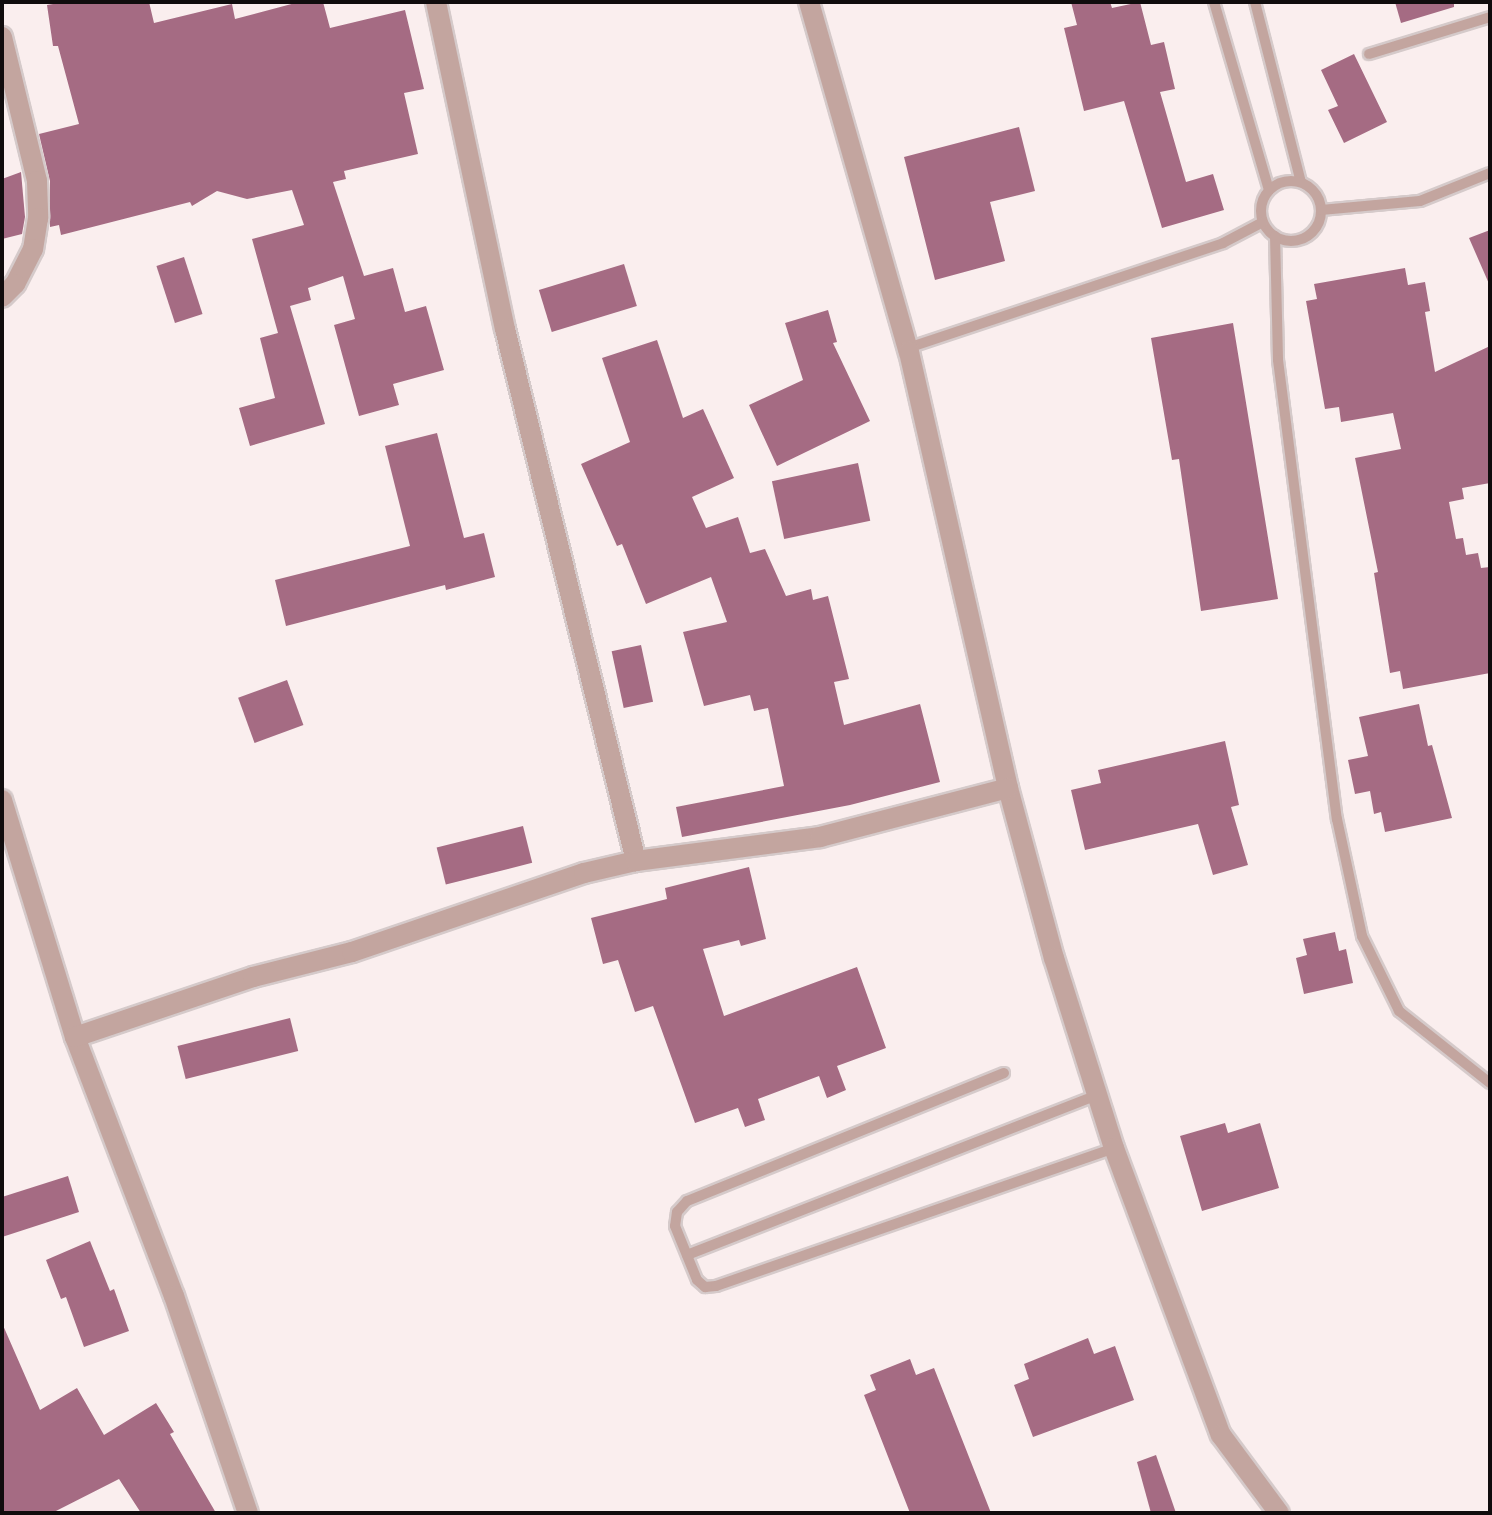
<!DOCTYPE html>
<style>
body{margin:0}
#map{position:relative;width:1492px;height:1515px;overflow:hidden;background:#faeeee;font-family:"Sofia Sans Condensed",sans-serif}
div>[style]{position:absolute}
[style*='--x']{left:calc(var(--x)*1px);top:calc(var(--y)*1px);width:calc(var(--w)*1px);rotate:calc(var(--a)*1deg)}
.building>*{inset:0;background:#a56b83;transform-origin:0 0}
.roads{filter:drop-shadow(2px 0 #d5caca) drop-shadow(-2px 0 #d5caca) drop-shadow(0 2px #d5caca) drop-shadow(0 -2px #d5caca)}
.service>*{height:10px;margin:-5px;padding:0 5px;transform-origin:5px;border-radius:5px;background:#c3a59f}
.service>.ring{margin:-5px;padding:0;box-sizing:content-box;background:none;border:10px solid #c3a59f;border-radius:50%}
.minor>*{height:20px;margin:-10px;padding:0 10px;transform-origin:10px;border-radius:10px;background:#c3a59f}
span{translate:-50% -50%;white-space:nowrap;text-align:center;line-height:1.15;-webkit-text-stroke:6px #fff;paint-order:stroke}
.frame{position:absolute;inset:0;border:4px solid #100c0d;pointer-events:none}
</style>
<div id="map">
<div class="building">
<div style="clip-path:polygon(65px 2px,149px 2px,154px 23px,232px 4px,235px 19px,299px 2px,323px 2px,330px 28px,405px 10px,424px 89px,404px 93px,418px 154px,344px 171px,346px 179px,333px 182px,364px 276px,393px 268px,405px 312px,426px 306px,444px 370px,393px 384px,399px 405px,359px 416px,334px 325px,355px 319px,343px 276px,308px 288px,311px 300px,290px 306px,325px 424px,250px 446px,239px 408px,275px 398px,260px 338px,278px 333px,252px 239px,304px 225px,292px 190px,247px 199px,217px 191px,192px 206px,190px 202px,61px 235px,59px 225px,50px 227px,50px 181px,39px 134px,79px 124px,58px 46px,53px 46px,47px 5px)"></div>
<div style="clip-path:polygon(1071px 2px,1110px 2px,1112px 8px,1140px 2px,1151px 45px,1164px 42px,1175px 89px,1160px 92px,1186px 182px,1213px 174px,1224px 210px,1162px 228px,1124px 101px,1084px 111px,1064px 28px,1077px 25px)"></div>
<div style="clip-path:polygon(1395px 2px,1454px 2px,1454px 7px,1401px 23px)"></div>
<div style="clip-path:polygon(1354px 54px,1387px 122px,1344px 143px,1328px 110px,1338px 106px,1321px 70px)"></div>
<div style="clip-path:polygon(1019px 127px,1035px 191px,990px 202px,1005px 261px,935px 280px,904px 157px)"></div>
<div style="clip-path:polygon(21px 172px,25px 217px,22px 234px,2px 239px,2px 179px)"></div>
<div style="clip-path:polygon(1490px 230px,1490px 286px,1469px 238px)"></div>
<div style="left:184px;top:257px;width:60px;height:29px;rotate:72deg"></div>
<div style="left:624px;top:264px;width:44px;height:89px;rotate:73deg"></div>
<div style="clip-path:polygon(1405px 268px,1408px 285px,1425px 282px,1430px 311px,1425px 312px,1435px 372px,1490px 346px,1490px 483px,1462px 488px,1464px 499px,1449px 502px,1456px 539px,1463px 538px,1466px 555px,1478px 553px,1481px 568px,1490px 567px,1490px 673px,1403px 689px,1400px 671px,1390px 673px,1374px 573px,1378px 572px,1355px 458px,1401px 449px,1393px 413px,1341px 422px,1339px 407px,1325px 409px,1306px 301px,1317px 299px,1314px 284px)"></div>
<div style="clip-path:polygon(828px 310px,837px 342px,833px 343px,870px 421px,777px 466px,749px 405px,803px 380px,785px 323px)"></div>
<div style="clip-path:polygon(1233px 323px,1278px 599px,1201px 611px,1179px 459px,1172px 460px,1151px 338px)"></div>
<div style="clip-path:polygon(657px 340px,683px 418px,703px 409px,734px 478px,692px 497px,706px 528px,738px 517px,750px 553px,765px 549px,786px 596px,811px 589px,813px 600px,828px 596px,849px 679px,834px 682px,844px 725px,920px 704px,940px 782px,850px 805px,682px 837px,676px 807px,784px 786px,768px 708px,754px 711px,750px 695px,704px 706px,683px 632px,727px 622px,711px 577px,646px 604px,622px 544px,617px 546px,581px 464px,630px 442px,602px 358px)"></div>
<div style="clip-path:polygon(437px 433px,464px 538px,484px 533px,495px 577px,446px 590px,445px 585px,286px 626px,275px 580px,410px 546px,385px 446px)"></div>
<div style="left:858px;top:463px;width:59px;height:88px;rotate:78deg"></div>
<div style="left:641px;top:645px;width:58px;height:30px;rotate:78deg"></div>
<div style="left:287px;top:680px;width:48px;height:52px;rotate:70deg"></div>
<div style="clip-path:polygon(1419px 704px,1428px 746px,1432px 745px,1452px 818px,1385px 832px,1381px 812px,1374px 814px,1370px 791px,1355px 794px,1348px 760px,1368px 756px,1359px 717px)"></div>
<div style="clip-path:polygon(1225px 741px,1239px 805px,1231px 807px,1248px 865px,1213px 875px,1198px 824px,1085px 850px,1071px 790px,1101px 783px,1098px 770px)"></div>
<div style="left:523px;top:826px;width:38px;height:89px;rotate:76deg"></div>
<div style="clip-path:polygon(749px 867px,766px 939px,741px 946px,739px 940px,703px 949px,724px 1016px,857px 967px,886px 1048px,837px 1066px,846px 1090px,827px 1098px,819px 1076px,758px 1099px,765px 1120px,745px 1127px,738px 1108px,695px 1123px,653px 1006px,635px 1012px,618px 960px,603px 964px,591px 918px,667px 899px,665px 888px)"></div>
<div style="clip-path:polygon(1335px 932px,1339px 951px,1346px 949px,1353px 983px,1304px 994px,1296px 958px,1307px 955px,1303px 939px)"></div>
<div style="left:290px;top:1018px;width:34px;height:116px;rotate:76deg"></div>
<div style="clip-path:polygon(1225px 1123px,1228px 1133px,1260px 1123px,1279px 1188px,1202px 1211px,1180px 1136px)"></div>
<div style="clip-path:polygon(68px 1176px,79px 1212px,2px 1237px,2px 1197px)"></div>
<div style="clip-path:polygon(90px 1241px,110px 1291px,114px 1289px,129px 1331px,84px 1347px,66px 1297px,61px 1299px,46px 1260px)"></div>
<div style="clip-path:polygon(2px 1323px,40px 1410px,77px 1388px,104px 1435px,156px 1403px,174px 1432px,170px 1434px,216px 1513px,141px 1513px,119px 1479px,52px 1513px,2px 1513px)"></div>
<div style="clip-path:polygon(1088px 1338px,1094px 1354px,1115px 1346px,1134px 1400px,1033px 1437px,1014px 1385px,1029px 1379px,1024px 1364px)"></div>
<div style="clip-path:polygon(910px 1359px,916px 1375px,934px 1368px,991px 1513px,910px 1513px,864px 1395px,876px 1390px,870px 1375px)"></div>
<div style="clip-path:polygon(1156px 1455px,1176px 1513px,1151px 1513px,1137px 1462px)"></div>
</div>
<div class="roads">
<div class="service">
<div style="--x:1214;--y:2;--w:196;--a:73.7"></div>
<div style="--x:1255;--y:2;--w:186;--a:75.7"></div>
<div style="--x:1369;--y:54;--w:127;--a:-17"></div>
<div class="ring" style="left:1261px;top:181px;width:50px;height:50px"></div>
<div style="--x:1321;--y:210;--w:99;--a:-5.2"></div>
<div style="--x:1420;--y:201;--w:75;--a:-21.8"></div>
<div style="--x:1275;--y:236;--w:124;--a:88.6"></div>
<div style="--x:1278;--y:360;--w:463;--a:82.7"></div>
<div style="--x:1337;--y:819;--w:120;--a:77.9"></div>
<div style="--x:1362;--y:936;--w:84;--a:63.7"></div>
<div style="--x:1399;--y:1011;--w:116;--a:38.4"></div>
<div style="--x:908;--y:348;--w:332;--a:-18.4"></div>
<div style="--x:1223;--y:243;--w:45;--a:-27.7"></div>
<div style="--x:1004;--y:1073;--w:342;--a:158"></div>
<div style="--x:687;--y:1201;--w:15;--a:132"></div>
<div style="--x:677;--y:1212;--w:14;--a:98"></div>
<div style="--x:675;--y:1226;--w:58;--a:67.8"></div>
<div style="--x:697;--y:1280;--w:11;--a:41"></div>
<div style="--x:705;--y:1287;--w:11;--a:-5"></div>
<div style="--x:716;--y:1286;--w:421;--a:-19.1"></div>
<div style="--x:687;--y:1255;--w:440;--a:-21.3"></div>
</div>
<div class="minor">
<div style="--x:436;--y:2;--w:334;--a:78.1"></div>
<div style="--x:505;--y:329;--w:548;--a:76.17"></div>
<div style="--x:809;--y:2;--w:364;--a:74.1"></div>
<div style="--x:909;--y:352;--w:447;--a:77.2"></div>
<div style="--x:1008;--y:788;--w:176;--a:74.9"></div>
<div style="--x:1054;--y:958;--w:199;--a:72.5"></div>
<div style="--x:1114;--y:1148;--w:306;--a:69.6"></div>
<div style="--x:1221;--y:1435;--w:97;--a:53.4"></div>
<div style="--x:2;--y:37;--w:148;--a:76.3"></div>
<div style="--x:37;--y:181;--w:37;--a:88"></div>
<div style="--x:38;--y:218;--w:31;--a:99"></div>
<div style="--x:33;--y:249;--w:39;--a:117"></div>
<div style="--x:15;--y:284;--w:18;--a:135"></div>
<div style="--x:2;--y:800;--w:248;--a:72.9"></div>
<div style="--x:75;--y:1037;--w:277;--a:69.1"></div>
<div style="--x:174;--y:1296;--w:229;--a:71.2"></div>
<div style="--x:75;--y:1037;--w:188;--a:-18.6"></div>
<div style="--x:253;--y:977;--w:102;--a:-14.2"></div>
<div style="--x:352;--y:952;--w:245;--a:-18.8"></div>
<div style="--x:584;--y:873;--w:53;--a:-13"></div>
<div style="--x:636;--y:861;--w:186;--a:-7.4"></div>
<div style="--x:820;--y:837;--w:194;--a:-14.6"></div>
</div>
</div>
<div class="frame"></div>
</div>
